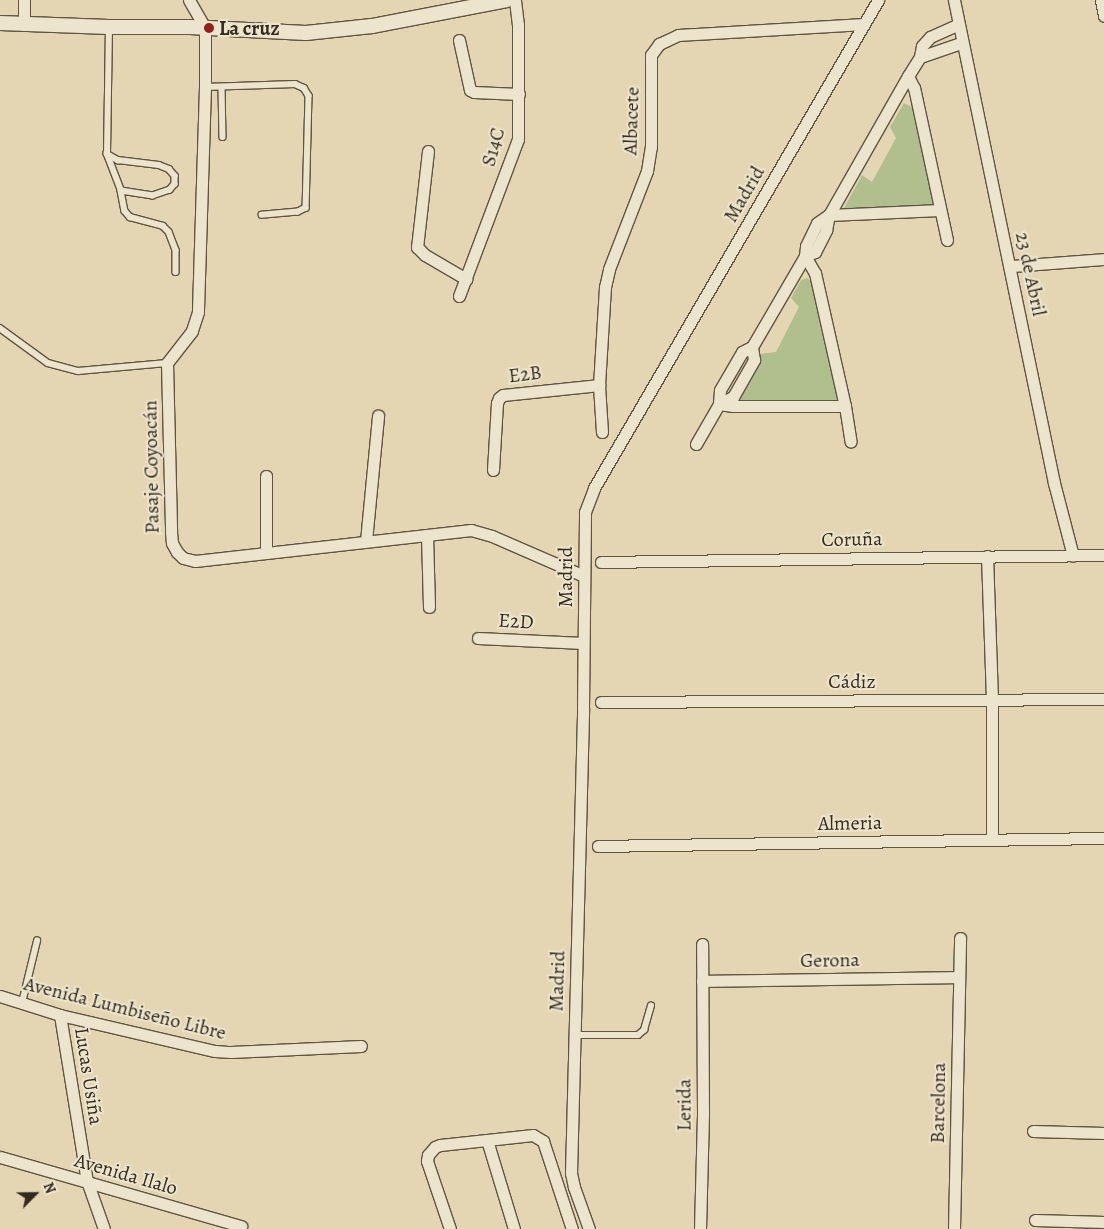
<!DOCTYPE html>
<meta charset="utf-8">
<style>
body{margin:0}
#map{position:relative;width:1104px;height:1229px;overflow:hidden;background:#e4d6b2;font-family:Alegreya,serif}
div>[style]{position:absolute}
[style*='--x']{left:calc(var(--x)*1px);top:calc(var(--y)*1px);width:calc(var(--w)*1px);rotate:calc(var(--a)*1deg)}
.green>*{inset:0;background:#b1be8e}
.roads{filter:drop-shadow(1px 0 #605544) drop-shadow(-1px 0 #605544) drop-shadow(0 1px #605544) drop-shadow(0 -1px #605544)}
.service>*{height:5.5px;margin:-2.75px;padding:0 2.75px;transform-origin:2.75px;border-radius:2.75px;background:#ede4cd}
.minor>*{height:11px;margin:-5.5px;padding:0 5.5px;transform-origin:5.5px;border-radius:5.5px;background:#ede4cd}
.tertiary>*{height:14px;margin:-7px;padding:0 7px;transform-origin:7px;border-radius:7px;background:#ede4cd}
.dots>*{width:14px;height:14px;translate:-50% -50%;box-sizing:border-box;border:2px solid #ede4cd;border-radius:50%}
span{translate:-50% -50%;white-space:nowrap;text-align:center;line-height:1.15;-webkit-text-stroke:4px #ede4cd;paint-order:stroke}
.poi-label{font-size:20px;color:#342a1f;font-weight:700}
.left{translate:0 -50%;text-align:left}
.street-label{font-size:20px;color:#342a1f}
.north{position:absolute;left:10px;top:1169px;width:50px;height:50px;-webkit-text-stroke:4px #ede4cd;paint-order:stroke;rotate:67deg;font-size:14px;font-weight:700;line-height:20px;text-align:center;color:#342a1f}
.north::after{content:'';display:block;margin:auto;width:18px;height:22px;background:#342a1f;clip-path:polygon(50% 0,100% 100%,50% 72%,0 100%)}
</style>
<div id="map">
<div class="green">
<div style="clip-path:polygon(904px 103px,913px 108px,933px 204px,843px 210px,862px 175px,872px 182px,896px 138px,890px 127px)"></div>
<div style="clip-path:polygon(807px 278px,812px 282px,839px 405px,735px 409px,757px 366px,759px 354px,776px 352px,799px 307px,791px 298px,801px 280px)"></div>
</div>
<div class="roads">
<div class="service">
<div style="--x:205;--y:87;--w:90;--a:-1.9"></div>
<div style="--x:295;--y:84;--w:10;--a:24"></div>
<div style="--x:304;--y:88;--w:9;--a:58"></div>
<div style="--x:309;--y:96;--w:112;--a:91.5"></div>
<div style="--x:306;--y:208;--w:9;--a:153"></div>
<div style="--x:298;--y:212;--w:36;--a:175"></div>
<div style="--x:222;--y:87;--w:50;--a:88.9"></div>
<div style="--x:107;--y:154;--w:13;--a:29"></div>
<div style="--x:118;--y:160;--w:41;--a:7"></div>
<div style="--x:159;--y:165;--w:11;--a:22"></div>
<div style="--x:169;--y:169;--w:9;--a:49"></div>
<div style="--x:175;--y:176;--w:8;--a:90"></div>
<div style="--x:175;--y:184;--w:8;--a:130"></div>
<div style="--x:170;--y:190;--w:18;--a:161"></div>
<div style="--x:153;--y:196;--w:32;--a:-171"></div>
<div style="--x:121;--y:191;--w:40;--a:-111"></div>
<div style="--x:107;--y:154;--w:127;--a:-89.1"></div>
<div style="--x:121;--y:191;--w:20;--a:79"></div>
<div style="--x:125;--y:211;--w:8;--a:50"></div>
<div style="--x:130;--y:217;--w:34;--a:15"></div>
<div style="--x:163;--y:226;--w:8;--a:45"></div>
<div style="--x:169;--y:232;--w:19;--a:69"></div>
<div style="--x:176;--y:250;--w:22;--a:90"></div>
<div style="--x:0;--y:328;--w:59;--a:36.1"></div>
<div style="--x:48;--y:363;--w:31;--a:15"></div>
<div style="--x:78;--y:371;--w:89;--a:-5.1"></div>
<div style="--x:22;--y:1003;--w:64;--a:-76.4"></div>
<div style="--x:574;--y:1035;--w:64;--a:0"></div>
<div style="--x:638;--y:1035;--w:8;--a:-40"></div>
<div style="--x:644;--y:1030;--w:25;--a:-74"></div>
</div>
<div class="minor">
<div style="--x:189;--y:0;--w:32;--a:60"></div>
<div style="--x:205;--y:28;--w:59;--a:90"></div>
<div style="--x:205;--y:87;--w:225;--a:91.8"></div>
<div style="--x:198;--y:312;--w:20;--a:108"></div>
<div style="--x:192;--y:331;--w:41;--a:128"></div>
<div style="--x:167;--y:363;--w:169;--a:88.6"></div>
<div style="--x:171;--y:532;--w:11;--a:85"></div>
<div style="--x:172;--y:543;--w:10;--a:61"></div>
<div style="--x:177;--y:552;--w:8;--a:45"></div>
<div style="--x:183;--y:558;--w:12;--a:14"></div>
<div style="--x:195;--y:561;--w:278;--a:-6.4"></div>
<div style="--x:471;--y:530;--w:22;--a:16"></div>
<div style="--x:492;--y:536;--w:100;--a:23.5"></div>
<div style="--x:954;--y:0;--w:493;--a:78.3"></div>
<div style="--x:1054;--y:483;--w:75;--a:75.4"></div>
<div style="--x:1101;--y:0;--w:16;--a:79"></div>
<div style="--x:24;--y:25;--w:25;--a:-90"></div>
<div style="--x:459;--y:40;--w:51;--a:77.6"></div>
<div style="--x:470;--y:90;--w:4;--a:27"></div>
<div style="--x:474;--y:92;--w:45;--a:2.5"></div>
<div style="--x:920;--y:57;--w:43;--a:-18.9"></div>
<div style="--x:428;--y:151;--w:97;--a:96.5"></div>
<div style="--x:417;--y:247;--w:11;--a:45"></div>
<div style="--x:425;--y:255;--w:48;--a:30.3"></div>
<div style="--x:947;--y:240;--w:156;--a:-102.2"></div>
<div style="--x:914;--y:88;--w:13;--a:-117"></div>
<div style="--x:908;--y:76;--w:22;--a:-58"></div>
<div style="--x:920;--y:57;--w:11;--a:-80"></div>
<div style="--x:922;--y:46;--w:12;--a:-48"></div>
<div style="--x:930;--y:37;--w:30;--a:-24"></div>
<div style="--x:805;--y:256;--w:11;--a:-22"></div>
<div style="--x:815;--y:252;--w:25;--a:-63"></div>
<div style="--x:826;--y:230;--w:15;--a:-79"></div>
<div style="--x:829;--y:215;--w:160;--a:-60.4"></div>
<div style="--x:805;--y:256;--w:20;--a:60"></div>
<div style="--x:815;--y:273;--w:136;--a:77.3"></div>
<div style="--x:845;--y:406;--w:36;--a:81"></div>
<div style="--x:1011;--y:266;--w:93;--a:-4.3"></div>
<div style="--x:459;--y:296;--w:168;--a:-69.4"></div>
<div style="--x:518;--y:139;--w:114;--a:-90"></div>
<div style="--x:518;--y:25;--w:25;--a:-97"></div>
<div style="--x:719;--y:404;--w:14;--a:-86"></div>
<div style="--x:720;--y:390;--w:44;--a:-59.9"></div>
<div style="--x:742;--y:352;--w:11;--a:-27"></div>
<div style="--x:752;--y:347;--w:105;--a:-59.8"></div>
<div style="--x:805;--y:256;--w:10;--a:-84"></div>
<div style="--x:806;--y:246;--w:25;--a:-64"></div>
<div style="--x:817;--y:223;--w:14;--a:-34"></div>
<div style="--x:829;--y:215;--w:111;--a:-2.6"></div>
<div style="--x:719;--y:404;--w:14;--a:8"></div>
<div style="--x:733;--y:406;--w:112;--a:0"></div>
<div style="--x:602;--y:432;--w:47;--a:-93.7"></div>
<div style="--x:599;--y:385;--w:98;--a:-86.5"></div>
<div style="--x:605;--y:287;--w:18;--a:-77"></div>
<div style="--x:609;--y:269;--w:105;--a:-68.8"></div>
<div style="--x:647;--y:171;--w:24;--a:-81"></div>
<div style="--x:651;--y:147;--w:92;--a:-90"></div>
<div style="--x:651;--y:55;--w:14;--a:-54"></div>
<div style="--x:659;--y:44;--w:21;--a:-25"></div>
<div style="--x:678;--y:35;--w:186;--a:-3.4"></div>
<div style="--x:696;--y:444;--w:46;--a:-60.1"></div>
<div style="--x:719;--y:404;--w:16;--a:-27"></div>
<div style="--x:733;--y:397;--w:43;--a:-60.4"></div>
<div style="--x:754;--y:360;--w:13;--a:-99"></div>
<div style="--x:493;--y:470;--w:67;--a:-86.6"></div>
<div style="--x:497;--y:403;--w:5;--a:-68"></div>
<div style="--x:499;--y:398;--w:5;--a:-37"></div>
<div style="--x:503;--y:395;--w:97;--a:-5.9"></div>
<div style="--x:427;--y:535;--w:72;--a:88.4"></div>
<div style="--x:366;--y:541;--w:126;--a:-84.5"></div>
<div style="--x:266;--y:553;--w:77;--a:-90"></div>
<div style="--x:987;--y:556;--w:143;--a:88"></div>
<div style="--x:992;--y:699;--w:141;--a:90"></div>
<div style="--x:601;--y:562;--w:503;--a:-0.8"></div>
<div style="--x:478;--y:638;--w:105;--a:2.7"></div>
<div style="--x:601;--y:702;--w:503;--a:-0.34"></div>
<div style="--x:598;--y:846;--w:506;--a:-0.91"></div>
<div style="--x:702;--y:981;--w:256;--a:-0.9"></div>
<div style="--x:0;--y:996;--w:63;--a:17.6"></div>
<div style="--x:60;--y:1015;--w:159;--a:13.1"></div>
<div style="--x:215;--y:1051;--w:16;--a:4"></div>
<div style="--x:231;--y:1052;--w:130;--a:-2.6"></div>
<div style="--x:60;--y:1015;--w:168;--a:80.8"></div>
<div style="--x:87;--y:1181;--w:51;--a:70.5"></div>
<div style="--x:1033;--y:1131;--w:71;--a:1.6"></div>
<div style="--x:0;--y:1157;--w:251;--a:16"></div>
<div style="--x:1035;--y:1220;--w:69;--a:1.7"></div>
<div style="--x:450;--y:1229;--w:72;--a:-108.7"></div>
<div style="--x:427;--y:1161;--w:6;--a:-81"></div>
<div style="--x:428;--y:1155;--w:11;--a:-49"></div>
<div style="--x:435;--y:1147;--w:5;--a:-22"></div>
<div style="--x:440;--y:1145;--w:47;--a:-6.1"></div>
<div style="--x:514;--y:1229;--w:93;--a:-106.9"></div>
<div style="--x:487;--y:1140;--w:46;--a:-6.2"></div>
<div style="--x:533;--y:1135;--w:12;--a:31"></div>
<div style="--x:543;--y:1141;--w:93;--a:71.8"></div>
<div style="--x:589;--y:1229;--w:45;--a:-109.7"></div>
<div style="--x:574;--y:1187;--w:14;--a:-102"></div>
<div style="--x:571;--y:1173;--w:465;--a:-88.5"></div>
<div style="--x:583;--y:708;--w:196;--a:-89.4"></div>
<div style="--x:585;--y:512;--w:26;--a:-69"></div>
<div style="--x:594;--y:488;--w:565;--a:-59.8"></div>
<div style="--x:700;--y:1229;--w:117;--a:-88.5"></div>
<div style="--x:703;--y:1112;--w:168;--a:-90.3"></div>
<div style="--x:954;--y:1229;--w:291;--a:-88.8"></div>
</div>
<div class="tertiary">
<div style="--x:0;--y:23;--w:109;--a:2.1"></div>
<div style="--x:109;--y:27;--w:81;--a:0"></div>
<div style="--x:190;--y:27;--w:116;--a:3"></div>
<div style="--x:306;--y:33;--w:66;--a:-6.1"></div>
<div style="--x:372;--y:26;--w:137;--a:-10.9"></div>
</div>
</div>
<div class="dots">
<div style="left:209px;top:28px;background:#8f2418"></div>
</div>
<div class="poi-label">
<span class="left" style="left:219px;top:28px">La cruz</span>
</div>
<div class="street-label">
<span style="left:631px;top:121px;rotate:-88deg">Albacete</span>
<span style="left:493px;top:147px;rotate:-74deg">S14C</span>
<span style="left:744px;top:194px;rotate:-60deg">Madrid</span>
<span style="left:1031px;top:274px;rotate:78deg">23 de Abril</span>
<span style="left:525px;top:374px;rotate:-7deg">E2B</span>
<span style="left:151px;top:467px;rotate:-91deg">Pasaje Coyoacán</span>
<span style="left:852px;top:539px;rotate:-1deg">Coruña</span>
<span style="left:565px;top:577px;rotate:-90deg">Madrid</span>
<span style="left:516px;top:621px;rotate:3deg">E2D</span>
<span style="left:852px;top:681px">Cádiz</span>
<span style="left:850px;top:823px;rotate:-1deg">Almeria</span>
<span style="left:830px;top:960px;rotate:-1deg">Gerona</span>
<span style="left:557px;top:981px;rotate:-88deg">Madrid</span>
<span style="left:125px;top:1008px;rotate:14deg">Avenida Lumbiseño Libre</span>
<span style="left:89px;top:1076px;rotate:81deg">Lucas Usiña</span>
<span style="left:938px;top:1103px;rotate:-89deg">Barcelona</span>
<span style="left:684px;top:1105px;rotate:-90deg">Lerida</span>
<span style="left:126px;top:1174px;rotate:16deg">Avenida Ilalo</span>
</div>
<div class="north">N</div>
</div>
